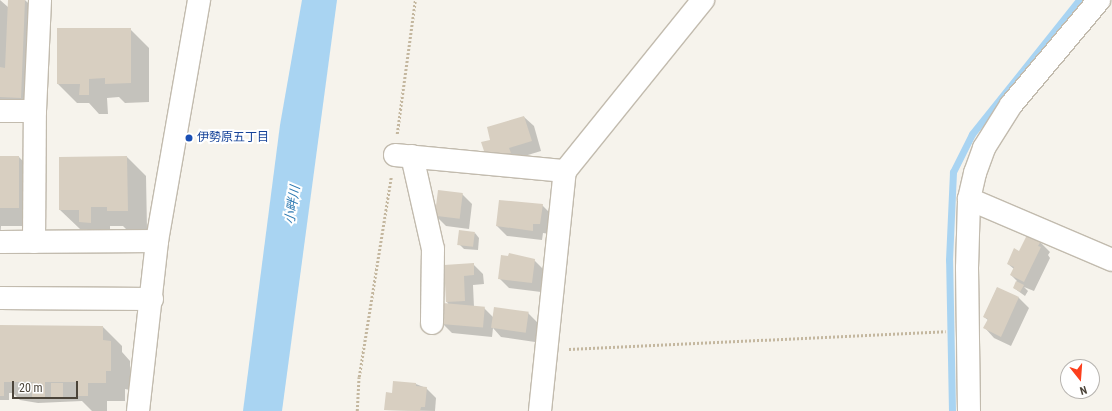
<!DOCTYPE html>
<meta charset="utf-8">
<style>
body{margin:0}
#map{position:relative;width:1112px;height:411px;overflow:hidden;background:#f6f3ec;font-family:"Roboto Condensed","Noto Sans JP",sans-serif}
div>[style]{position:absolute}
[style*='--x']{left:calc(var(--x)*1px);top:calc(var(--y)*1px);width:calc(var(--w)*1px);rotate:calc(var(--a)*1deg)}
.water>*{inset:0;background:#a9d4f2}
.shadow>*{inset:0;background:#0003}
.stream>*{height:7px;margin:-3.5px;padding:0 3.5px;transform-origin:3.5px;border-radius:3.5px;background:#a9d4f2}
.building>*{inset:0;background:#d8cfc1;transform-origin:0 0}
.path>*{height:2.5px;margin-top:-1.25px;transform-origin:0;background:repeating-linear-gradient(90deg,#c4b79f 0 2px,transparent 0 4px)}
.roads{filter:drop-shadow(1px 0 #c2bbae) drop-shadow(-1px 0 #c2bbae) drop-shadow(0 1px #c2bbae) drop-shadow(0 -1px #c2bbae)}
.minor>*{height:22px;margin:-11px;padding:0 11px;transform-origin:11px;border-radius:11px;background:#fff}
.dots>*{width:11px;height:11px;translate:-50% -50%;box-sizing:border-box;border:2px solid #fff;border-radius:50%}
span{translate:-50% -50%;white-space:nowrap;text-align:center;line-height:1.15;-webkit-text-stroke:4px #fff;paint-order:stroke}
.transit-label{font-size:12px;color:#164399}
.left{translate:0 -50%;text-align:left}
.water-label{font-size:13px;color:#2e7ab2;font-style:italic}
.north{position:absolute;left:1060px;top:359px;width:40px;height:40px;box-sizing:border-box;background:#fff;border:1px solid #b7b4b0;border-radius:50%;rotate:163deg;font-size:11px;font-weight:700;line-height:16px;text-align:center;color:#4b4439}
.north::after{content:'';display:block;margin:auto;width:14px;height:18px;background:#fc3f1d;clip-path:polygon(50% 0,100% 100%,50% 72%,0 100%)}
.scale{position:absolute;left:12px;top:381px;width:66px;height:18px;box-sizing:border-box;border:2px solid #4b4439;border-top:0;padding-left:5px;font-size:12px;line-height:14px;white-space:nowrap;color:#4b4439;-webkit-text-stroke:3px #fff;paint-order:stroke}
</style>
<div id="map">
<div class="water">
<div style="clip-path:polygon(302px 0,337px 0,282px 411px,243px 411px,280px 125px)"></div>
</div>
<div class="shadow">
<div style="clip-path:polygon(0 0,8px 7px,9px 0,25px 0,41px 16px,37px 114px,0 112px)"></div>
<div style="clip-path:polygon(130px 29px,149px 48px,149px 102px,125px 103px,119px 97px,107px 98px,108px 114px,99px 114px,89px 103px,77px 103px,58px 84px)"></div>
<div style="clip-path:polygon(524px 117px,534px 126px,541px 151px,518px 158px,487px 157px,491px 140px)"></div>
<div style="clip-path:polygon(0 157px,19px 157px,38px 177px,38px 226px,1px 226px,0 241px)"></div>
<div style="clip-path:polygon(127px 157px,146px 176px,147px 229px,127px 230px,123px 226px,110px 226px,110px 241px,99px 241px,87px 229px,80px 229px,60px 210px)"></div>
<div style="clip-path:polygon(462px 194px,472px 204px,469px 229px,446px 226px,436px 216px)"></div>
<div style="clip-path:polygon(542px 205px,552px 215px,550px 234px,543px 233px,542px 240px,507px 236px,497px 226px)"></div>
<div style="clip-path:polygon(475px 233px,479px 238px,478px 250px,464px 249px,459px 244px)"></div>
<div style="clip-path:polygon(1040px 242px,1050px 252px,1048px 255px,1050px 258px,1034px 291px,1024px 287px,1028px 291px,1025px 296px,1014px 288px,1017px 281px,1011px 275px,1014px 269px,1008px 264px,1019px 252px)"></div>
<div style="clip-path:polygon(534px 260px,544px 270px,541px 292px,509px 288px,499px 278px)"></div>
<div style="clip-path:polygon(473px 264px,483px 274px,484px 284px,473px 285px,474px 307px,484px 308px,493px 317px,528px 313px,538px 323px,535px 342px,501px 337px,493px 328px,492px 337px,452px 333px,442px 323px,449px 305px,447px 302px,445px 266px)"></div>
<div style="clip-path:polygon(997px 288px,1019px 298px,1029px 308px,1011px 346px,994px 338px,985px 328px,988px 320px,984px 317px)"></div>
<div style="clip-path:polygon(0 326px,103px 327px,122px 346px,122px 352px,130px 361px,130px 390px,125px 389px,125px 401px,107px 401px,107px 411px,92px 411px,82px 401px,38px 403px,20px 400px,13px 393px,9px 393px,9px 400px,0 400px)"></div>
<div style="clip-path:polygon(416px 384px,426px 388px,436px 398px,435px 411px,385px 410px,393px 394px)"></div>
</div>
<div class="stream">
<div style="--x:952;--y:411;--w:151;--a:-91.1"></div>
<div style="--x:949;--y:260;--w:88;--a:-87.4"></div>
<div style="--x:953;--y:172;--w:42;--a:-63.4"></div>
<div style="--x:972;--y:134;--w:171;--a:-51.4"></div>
</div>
<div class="building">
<div style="clip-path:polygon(8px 0,25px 0,21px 98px,0 97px,0 67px,5px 68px)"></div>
<div style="clip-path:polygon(57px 28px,131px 28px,131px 83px,105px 84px,105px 78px,89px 79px,89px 95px,79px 95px,80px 84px,57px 84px)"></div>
<div style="clip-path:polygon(524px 116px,532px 141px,509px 148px,511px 153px,486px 157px,481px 142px,490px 140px,487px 127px)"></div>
<div style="left:0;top:156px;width:19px;height:52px"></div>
<div style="clip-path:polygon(127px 156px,128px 211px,107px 211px,107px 207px,91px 207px,91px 223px,79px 222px,79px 210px,59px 210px,59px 157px)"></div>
<div style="left:438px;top:190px;width:25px;height:26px;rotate:7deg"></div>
<div style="clip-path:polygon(499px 200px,543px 204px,540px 224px,533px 224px,533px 231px,496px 226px)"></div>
<div style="left:459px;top:230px;width:16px;height:15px;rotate:7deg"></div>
<div style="clip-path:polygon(1027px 235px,1041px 241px,1038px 246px,1041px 247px,1024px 282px,1010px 275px,1014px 267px,1007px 264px,1014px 248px,1019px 251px)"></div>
<div style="clip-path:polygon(509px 253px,535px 259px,532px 283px,498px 279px,501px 255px,508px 256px)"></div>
<div style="clip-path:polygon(474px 263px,474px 275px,464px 276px,465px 301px,446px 302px,444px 265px)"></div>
<div style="clip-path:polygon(1016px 281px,1024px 285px,1020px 292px,1013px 288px)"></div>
<div style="clip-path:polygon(997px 287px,1019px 297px,1001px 337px,983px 328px,988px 319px,983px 317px)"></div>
<div style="left:443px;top:303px;width:42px;height:21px;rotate:5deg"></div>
<div style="left:494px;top:307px;width:35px;height:21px;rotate:8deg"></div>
<div style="clip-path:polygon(0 325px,103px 326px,103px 340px,111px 341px,111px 371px,106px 371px,106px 383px,88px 383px,88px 396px,76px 396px,76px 382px,45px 382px,45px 398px,32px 398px,32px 383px,37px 382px,4px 382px,4px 396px,0 396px)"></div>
<div style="clip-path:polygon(393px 381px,416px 383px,416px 386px,427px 387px,425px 407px,421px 407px,420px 411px,384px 410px,386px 392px,392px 393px)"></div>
<div style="left:51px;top:383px;width:12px;height:16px"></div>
</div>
<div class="path">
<div style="--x:397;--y:134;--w:135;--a:-82.3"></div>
<div style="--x:569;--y:349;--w:377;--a:-2.7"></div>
<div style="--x:357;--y:411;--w:34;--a:-87"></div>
<div style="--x:359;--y:377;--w:203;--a:-80.9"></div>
</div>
<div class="roads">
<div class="minor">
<div style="--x:0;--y:111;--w:35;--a:0"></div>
<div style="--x:35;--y:111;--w:111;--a:-87.4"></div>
<div style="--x:395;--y:155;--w:171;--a:5.4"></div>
<div style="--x:412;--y:156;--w:95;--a:77.3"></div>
<div style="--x:433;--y:249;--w:74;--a:90.8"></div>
<div style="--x:969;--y:199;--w:155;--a:23.1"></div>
<div style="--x:0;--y:242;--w:157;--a:-0.4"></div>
<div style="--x:34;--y:242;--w:131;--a:-89.6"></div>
<div style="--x:0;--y:298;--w:152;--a:0.4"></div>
<div style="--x:138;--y:411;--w:171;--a:-83.6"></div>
<div style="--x:157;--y:241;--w:245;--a:-80.1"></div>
<div style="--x:540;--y:411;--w:241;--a:-84.1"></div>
<div style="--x:565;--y:171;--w:220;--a:-51.1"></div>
<div style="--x:969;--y:411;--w:143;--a:-90.8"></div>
<div style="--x:967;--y:268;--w:69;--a:-88.3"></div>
<div style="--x:969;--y:199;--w:27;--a:-77"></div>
<div style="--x:975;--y:173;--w:27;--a:-70"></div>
<div style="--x:984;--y:148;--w:51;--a:-57.9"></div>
<div style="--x:1011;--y:105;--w:137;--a:-50"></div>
</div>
</div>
<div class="dots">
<div style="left:189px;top:138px;background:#1a4fb4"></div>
</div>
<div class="transit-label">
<span class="left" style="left:197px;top:138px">伊勢原五丁目</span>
</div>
<div class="water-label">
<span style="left:293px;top:205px;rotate:-81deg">小畔川</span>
</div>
<div class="north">N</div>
<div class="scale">20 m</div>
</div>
